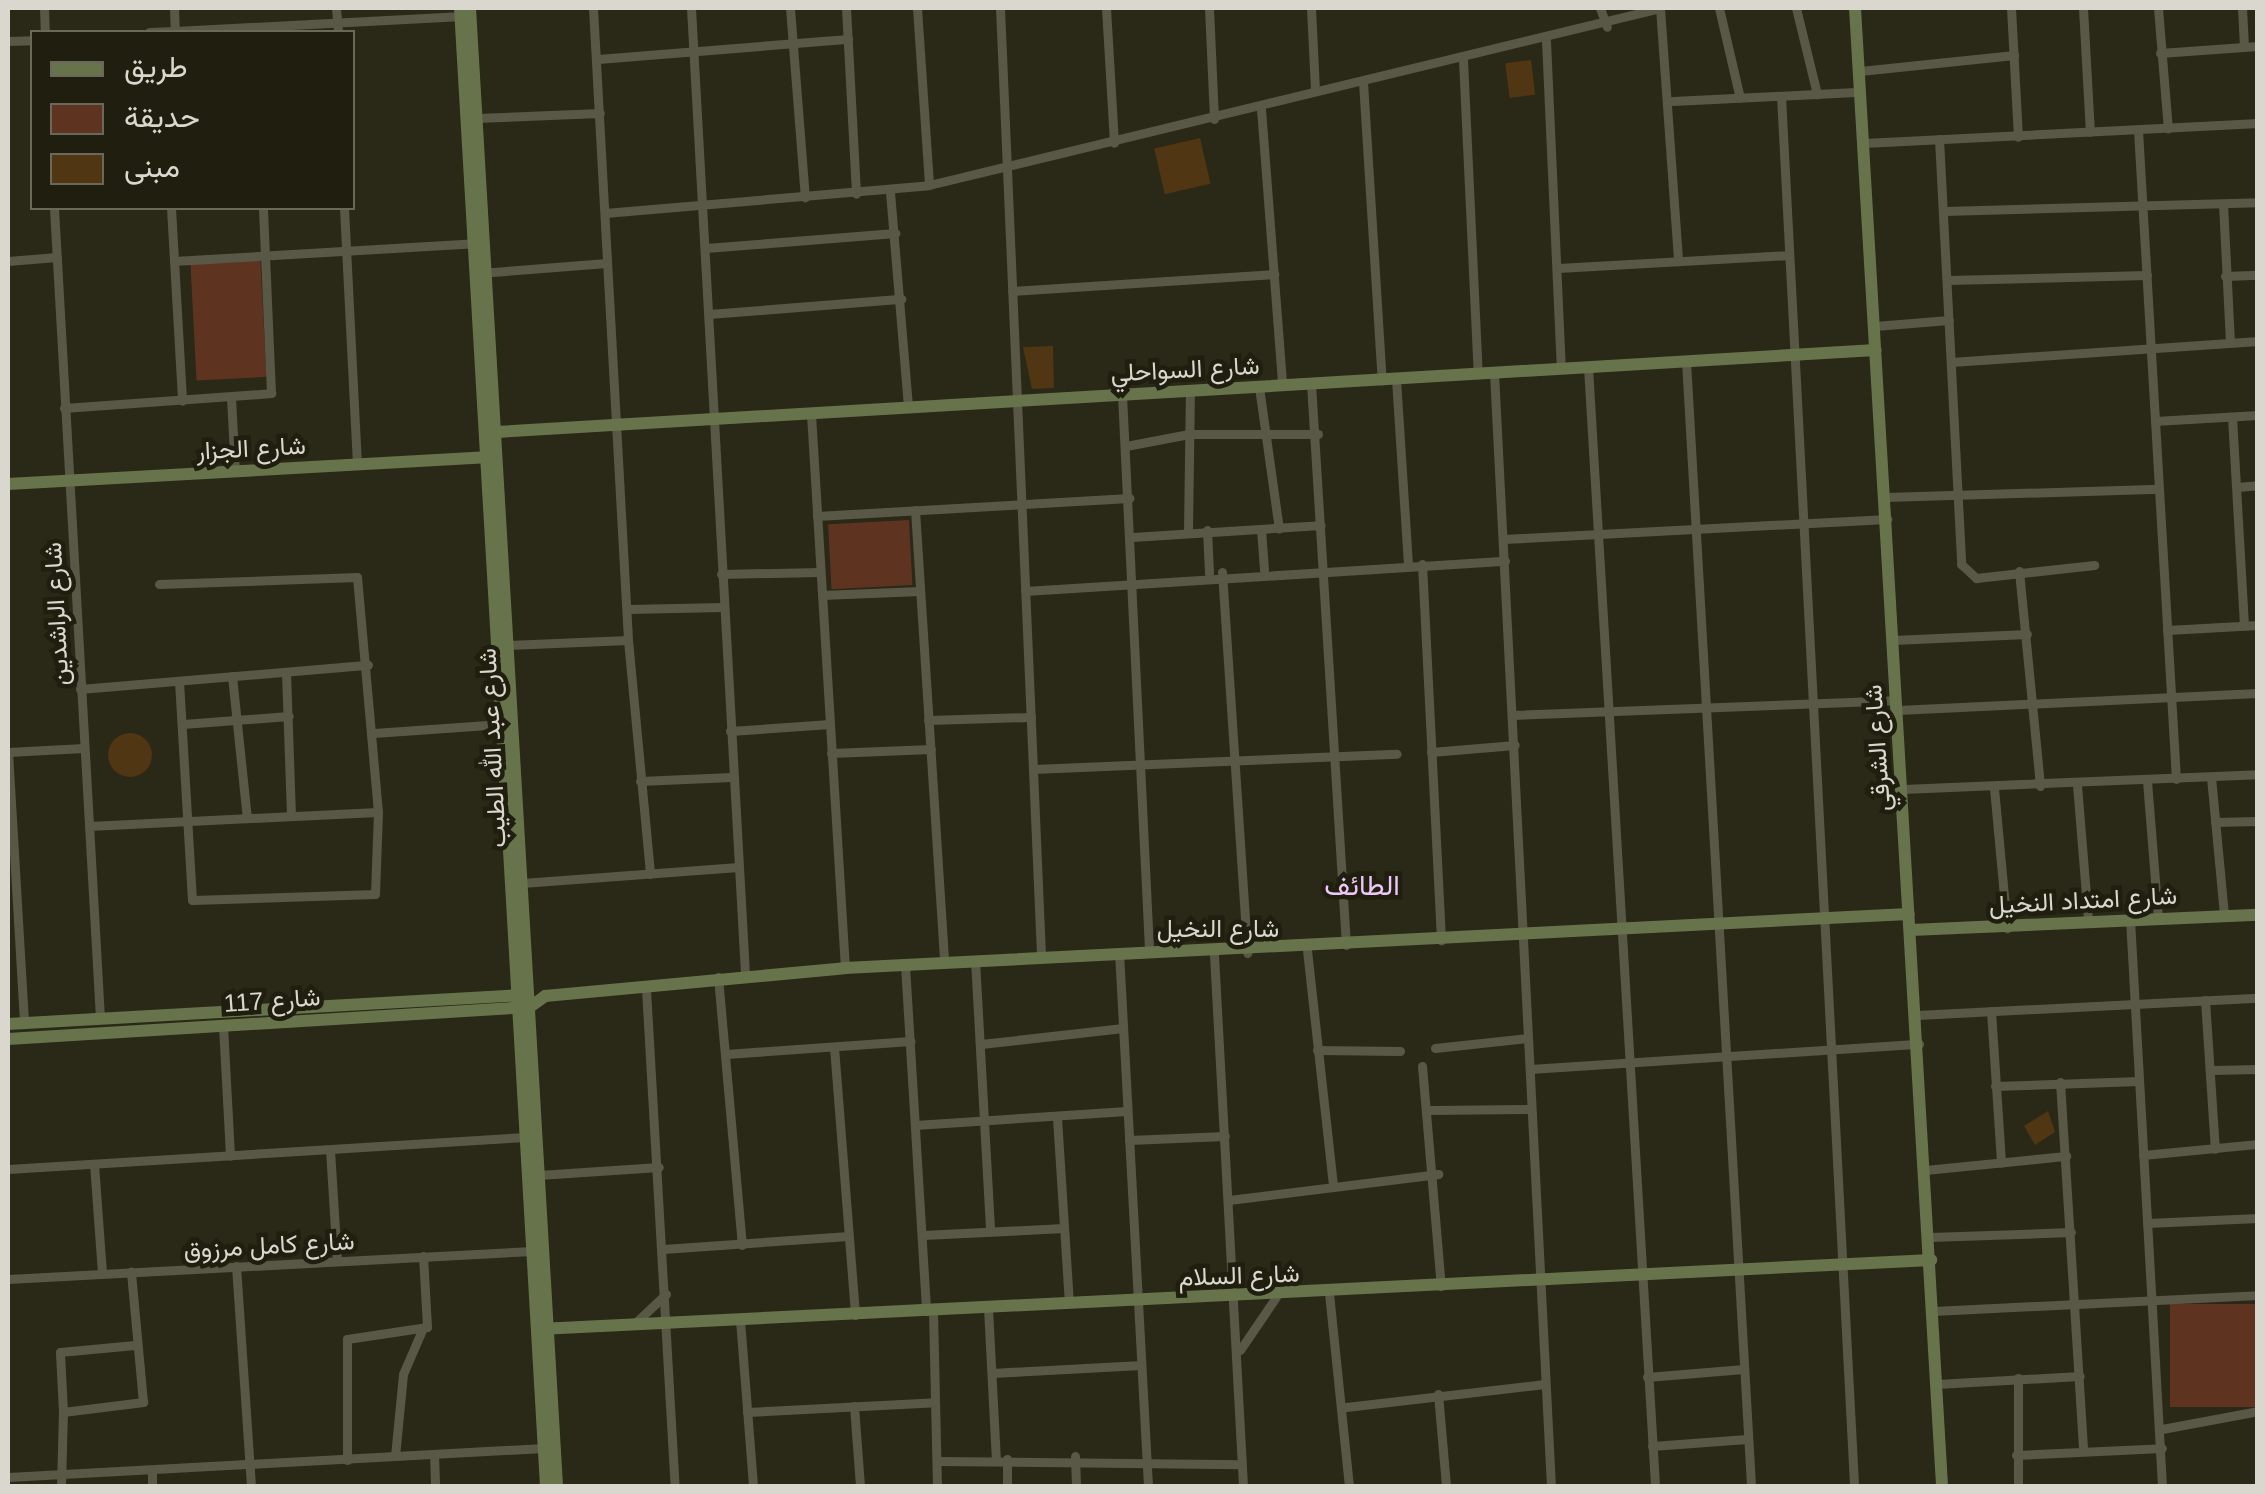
<!DOCTYPE html>
<meta charset="utf-8">
<style>
body{margin:0}
#map{position:relative;width:2265px;height:1494px;overflow:hidden;background:#2a2817;font-family:Arial,Vazirmatn,sans-serif}
div>[style]{position:absolute}
[style*='--x']{left:calc(var(--x)*1px);top:calc(var(--y)*1px);width:calc(var(--w)*1px);rotate:calc(var(--a)*1deg)}
.green>*{inset:0;background:#5e3420;transform-origin:0 0}
.building>*{inset:0;background:#503612;transform-origin:0 0}
.round{border-radius:50%}
.street>*{height:9px;margin:-4.5px;padding:0 4.5px;transform-origin:4.5px;border-radius:4.5px;background:#595745}
.secondary>*{height:12px;margin:-6px;padding:0 6px;transform-origin:6px;border-radius:6px;background:#67744b}
span{translate:-50% -50%;white-space:nowrap;text-align:center;line-height:1.15;-webkit-text-stroke:9px #201e0e;paint-order:stroke}
.street-label{font-size:25px;color:#dad8ce}
.neighbourhood-label{font-size:28px;color:#eec7f9}
.frame{position:absolute;inset:0;border:10px solid #dad8ce;pointer-events:none}
.legend{position:absolute;left:30px;top:30px;width:325px;height:180px;box-sizing:border-box;background:#201e0e;border:2px solid #6a685b;margin:0;padding:12px 18px;list-style:none;font-size:30px;color:#dad8ce}
.legend li{display:flex;align-items:center;gap:20px;height:50px}
.legend b{width:50px;border:2px solid #6a685b}
</style>
<div id="map">
<div class="green">
<div style="left:260px;top:254px;width:123px;height:70px;rotate:87deg"></div>
<div style="left:909px;top:520px;width:65px;height:81px;rotate:87deg"></div>
<div style="left:2257px;top:1304px;width:103px;height:87px;rotate:90deg"></div>
</div>
<div class="building">
<div style="left:1531px;top:60px;width:35px;height:26px;rotate:83deg"></div>
<div style="left:1200px;top:138px;width:47px;height:47px;rotate:77deg"></div>
<div style="clip-path:polygon(1053px 346px,1054px 388px,1032px 389px,1023px 347px)"></div>
<div class="round" style="left:108px;top:733px;width:44px;height:44px"></div>
<div style="clip-path:polygon(2048px 1111px,2055px 1132px,2035px 1145px,2024px 1126px)"></div>
</div>
<div class="street">
<div style="--x:44;--y:8;--w:24;--a:88"></div>
<div style="--x:174;--y:8;--w:23;--a:88"></div>
<div style="--x:175;--y:31;--w:288;--a:-3"></div>
<div style="--x:336;--y:8;--w:24;--a:85"></div>
<div style="--x:593;--y:8;--w:633;--a:86.83"></div>
<div style="--x:628;--y:640;--w:235;--a:84.6"></div>
<div style="--x:691;--y:8;--w:969;--a:86.8"></div>
<div style="--x:790;--y:8;--w:190;--a:85.5"></div>
<div style="--x:846;--y:8;--w:186;--a:86.9"></div>
<div style="--x:917;--y:8;--w:177;--a:86.1"></div>
<div style="--x:1000;--y:8;--w:949;--a:87.52"></div>
<div style="--x:1106;--y:8;--w:135;--a:86.6"></div>
<div style="--x:1209;--y:8;--w:111;--a:87.4"></div>
<div style="--x:1311;--y:8;--w:82;--a:87.2"></div>
<div style="--x:1600;--y:8;--w:20;--a:70"></div>
<div style="--x:1660;--y:8;--w:254;--a:85.9"></div>
<div style="--x:1719;--y:8;--w:92;--a:76.9"></div>
<div style="--x:1796;--y:8;--w:89;--a:76.3"></div>
<div style="--x:2011;--y:8;--w:129;--a:86.9"></div>
<div style="--x:2083;--y:8;--w:124;--a:86.8"></div>
<div style="--x:2158;--y:8;--w:121;--a:85.3"></div>
<div style="--x:2242;--y:8;--w:39;--a:87"></div>
<div style="--x:149;--y:32;--w:26;--a:-2"></div>
<div style="--x:8;--y:41;--w:24;--a:-2"></div>
<div style="--x:1546;--y:41;--w:328;--a:87.4"></div>
<div style="--x:2160;--y:53;--w:98;--a:-4.1"></div>
<div style="--x:598;--y:59;--w:251;--a:-4.6"></div>
<div style="--x:1463;--y:60;--w:314;--a:87.3"></div>
<div style="--x:1860;--y:71;--w:155;--a:-5.9"></div>
<div style="--x:1363;--y:82;--w:299;--a:86.4"></div>
<div style="--x:1781;--y:96;--w:1392;--a:86.99"></div>
<div style="--x:1673;--y:101;--w:187;--a:-2.8"></div>
<div style="--x:1261;--y:109;--w:277;--a:85.6"></div>
<div style="--x:477;--y:118;--w:123;--a:-2.3"></div>
<div style="--x:2138;--y:130;--w:650;--a:86.65"></div>
<div style="--x:1939;--y:139;--w:426;--a:87"></div>
<div style="--x:1961;--y:564;--w:21;--a:43"></div>
<div style="--x:1976;--y:578;--w:119;--a:-6.3"></div>
<div style="--x:1864;--y:143;--w:395;--a:-2.9"></div>
<div style="--x:890;--y:192;--w:217;--a:85.2"></div>
<div style="--x:2223;--y:204;--w:139;--a:87.1"></div>
<div style="--x:54;--y:208;--w:811;--a:86.75"></div>
<div style="--x:171;--y:208;--w:193;--a:86.7"></div>
<div style="--x:344;--y:208;--w:256;--a:87.1"></div>
<div style="--x:1944;--y:211;--w:314;--a:-1.6"></div>
<div style="--x:605;--y:213;--w:325;--a:-4.9"></div>
<div style="--x:929;--y:185;--w:752;--a:-13.61"></div>
<div style="--x:706;--y:248;--w:190;--a:-4.5"></div>
<div style="--x:8;--y:261;--w:49;--a:-4.7"></div>
<div style="--x:174;--y:261;--w:301;--a:-3.4"></div>
<div style="--x:1558;--y:268;--w:230;--a:-3.2"></div>
<div style="--x:480;--y:273;--w:127;--a:-4.5"></div>
<div style="--x:2225;--y:276;--w:33;--a:-2"></div>
<div style="--x:1947;--y:280;--w:200;--a:-1.4"></div>
<div style="--x:1012;--y:291;--w:263;--a:-3.7"></div>
<div style="--x:709;--y:314;--w:193;--a:-4.5"></div>
<div style="--x:1875;--y:326;--w:74;--a:-4.6"></div>
<div style="--x:1686;--y:361;--w:1127;--a:86.69"></div>
<div style="--x:1951;--y:362;--w:308;--a:-3.9"></div>
<div style="--x:1588;--y:367;--w:1121;--a:86.57"></div>
<div style="--x:1494;--y:373;--w:1114;--a:87.07"></div>
<div style="--x:1396;--y:379;--w:186;--a:86.3"></div>
<div style="--x:1311;--y:384;--w:562;--a:86.43"></div>
<div style="--x:1259;--y:387;--w:143;--a:82"></div>
<div style="--x:1122;--y:395;--w:556;--a:87.21"></div>
<div style="--x:231;--y:398;--w:73;--a:86.9"></div>
<div style="--x:64;--y:408;--w:208;--a:-4.1"></div>
<div style="--x:271;--y:393;--w:185;--a:-92.5"></div>
<div style="--x:811;--y:414;--w:555;--a:86.49"></div>
<div style="--x:2232;--y:417;--w:209;--a:86.7"></div>
<div style="--x:2155;--y:421;--w:103;--a:-3.3"></div>
<div style="--x:1126;--y:446;--w:64;--a:-10.8"></div>
<div style="--x:1189;--y:434;--w:129;--a:0"></div>
<div style="--x:2237;--y:487;--w:21;--a:-5"></div>
<div style="--x:1885;--y:497;--w:274;--a:-1.7"></div>
<div style="--x:915;--y:510;--w:453;--a:86.3"></div>
<div style="--x:817;--y:516;--w:313;--a:-3.3"></div>
<div style="--x:1261;--y:529;--w:41;--a:85.8"></div>
<div style="--x:1188;--y:530;--w:139;--a:-89.2"></div>
<div style="--x:1207;--y:530;--w:43;--a:87.3"></div>
<div style="--x:1132;--y:537;--w:189;--a:-3.6"></div>
<div style="--x:1504;--y:539;--w:384;--a:-3"></div>
<div style="--x:1422;--y:564;--w:377;--a:87.1"></div>
<div style="--x:2019;--y:571;--w:216;--a:84.4"></div>
<div style="--x:1222;--y:572;--w:382;--a:86.2"></div>
<div style="--x:721;--y:574;--w:99;--a:-1.2"></div>
<div style="--x:159;--y:584;--w:198;--a:-2"></div>
<div style="--x:357;--y:577;--w:236;--a:84.9"></div>
<div style="--x:378;--y:812;--w:82;--a:92.1"></div>
<div style="--x:375;--y:894;--w:183;--a:178.1"></div>
<div style="--x:192;--y:900;--w:219;--a:-93.4"></div>
<div style="--x:1025;--y:591;--w:481;--a:-3.6"></div>
<div style="--x:822;--y:595;--w:98;--a:-2.3"></div>
<div style="--x:628;--y:609;--w:95;--a:-1.2"></div>
<div style="--x:2167;--y:630;--w:91;--a:-3.1"></div>
<div style="--x:1893;--y:640;--w:134;--a:-2.6"></div>
<div style="--x:508;--y:645;--w:120;--a:-2.4"></div>
<div style="--x:286;--y:672;--w:144;--a:88"></div>
<div style="--x:232;--y:676;--w:143;--a:84"></div>
<div style="--x:80;--y:689;--w:289;--a:-4.8"></div>
<div style="--x:1898;--y:710;--w:360;--a:-2.7"></div>
<div style="--x:1513;--y:715;--w:383;--a:-2.2"></div>
<div style="--x:928;--y:720;--w:103;--a:-1.7"></div>
<div style="--x:183;--y:724;--w:106;--a:-4.3"></div>
<div style="--x:730;--y:731;--w:100;--a:-4"></div>
<div style="--x:374;--y:733;--w:128;--a:-4"></div>
<div style="--x:8;--y:752;--w:271;--a:86.6"></div>
<div style="--x:8;--y:752;--w:76;--a:-3"></div>
<div style="--x:1431;--y:752;--w:84;--a:-4.8"></div>
<div style="--x:831;--y:753;--w:100;--a:-2.3"></div>
<div style="--x:1033;--y:769;--w:364;--a:-2.4"></div>
<div style="--x:2211;--y:777;--w:139;--a:84.6"></div>
<div style="--x:640;--y:781;--w:92;--a:-2.5"></div>
<div style="--x:2147;--y:781;--w:137;--a:85.4"></div>
<div style="--x:2077;--y:785;--w:135;--a:85.3"></div>
<div style="--x:1994;--y:788;--w:141;--a:84.7"></div>
<div style="--x:1903;--y:789;--w:355;--a:-2.4"></div>
<div style="--x:2215;--y:822;--w:43;--a:-1.3"></div>
<div style="--x:89;--y:826;--w:289;--a:-2.8"></div>
<div style="--x:522;--y:883;--w:217;--a:-4.2"></div>
<div style="--x:2130;--y:919;--w:568;--a:86.77"></div>
<div style="--x:1307;--y:950;--w:237;--a:83.7"></div>
<div style="--x:1119;--y:952;--w:535;--a:86.89"></div>
<div style="--x:1214;--y:955;--w:532;--a:86.87"></div>
<div style="--x:975;--y:960;--w:272;--a:86.8"></div>
<div style="--x:905;--y:965;--w:347;--a:86.5"></div>
<div style="--x:718;--y:977;--w:269;--a:84.9"></div>
<div style="--x:646;--y:989;--w:498;--a:86.7"></div>
<div style="--x:2205;--y:1000;--w:149;--a:86.2"></div>
<div style="--x:1991;--y:1011;--w:152;--a:86.2"></div>
<div style="--x:1917;--y:1015;--w:341;--a:-2.9"></div>
<div style="--x:223;--y:1026;--w:130;--a:86.9"></div>
<div style="--x:981;--y:1044;--w:143;--a:-6.4"></div>
<div style="--x:834;--y:1047;--w:269;--a:85.5"></div>
<div style="--x:1435;--y:1048;--w:93;--a:-6.2"></div>
<div style="--x:1317;--y:1050;--w:83;--a:0.7"></div>
<div style="--x:726;--y:1054;--w:185;--a:-4"></div>
<div style="--x:1422;--y:1066;--w:221;--a:85.1"></div>
<div style="--x:1530;--y:1069;--w:390;--a:-3.7"></div>
<div style="--x:2212;--y:1070;--w:46;--a:-1.2"></div>
<div style="--x:2060;--y:1082;--w:370;--a:86.4"></div>
<div style="--x:1995;--y:1086;--w:144;--a:-2"></div>
<div style="--x:1430;--y:1110;--w:100;--a:-0.6"></div>
<div style="--x:1057;--y:1118;--w:186;--a:86.3"></div>
<div style="--x:915;--y:1125;--w:212;--a:-3.8"></div>
<div style="--x:1129;--y:1140;--w:96;--a:-2.4"></div>
<div style="--x:330;--y:1150;--w:111;--a:86.4"></div>
<div style="--x:2143;--y:1155;--w:116;--a:-5.5"></div>
<div style="--x:94;--y:1164;--w:110;--a:85.8"></div>
<div style="--x:8;--y:1169;--w:519;--a:-3.54"></div>
<div style="--x:1925;--y:1170;--w:142;--a:-5.7"></div>
<div style="--x:539;--y:1175;--w:120;--a:-3.8"></div>
<div style="--x:1229;--y:1200;--w:211;--a:-7.1"></div>
<div style="--x:2147;--y:1223;--w:111;--a:-2.6"></div>
<div style="--x:923;--y:1235;--w:141;--a:-2.8"></div>
<div style="--x:1930;--y:1237;--w:141;--a:-2"></div>
<div style="--x:663;--y:1249;--w:186;--a:-4"></div>
<div style="--x:236;--y:1266;--w:221;--a:86.1"></div>
<div style="--x:8;--y:1279;--w:525;--a:-3.06"></div>
<div style="--x:1329;--y:1293;--w:194;--a:84.1"></div>
<div style="--x:988;--y:1308;--w:151;--a:87"></div>
<div style="--x:933;--y:1311;--w:175;--a:88.7"></div>
<div style="--x:1933;--y:1311;--w:325;--a:-2.8"></div>
<div style="--x:740;--y:1320;--w:167;--a:85.5"></div>
<div style="--x:634;--y:1324;--w:44;--a:-43.2"></div>
<div style="--x:1240;--y:1350;--w:64;--a:-55.8"></div>
<div style="--x:992;--y:1373;--w:149;--a:-3.1"></div>
<div style="--x:1647;--y:1377;--w:97;--a:-4.7"></div>
<div style="--x:1937;--y:1384;--w:143;--a:-3.2"></div>
<div style="--x:1438;--y:1394;--w:92;--a:85"></div>
<div style="--x:854;--y:1406;--w:80;--a:85.7"></div>
<div style="--x:1346;--y:1407;--w:200;--a:-6.6"></div>
<div style="--x:63;--y:1412;--w:60;--a:-92.9"></div>
<div style="--x:60;--y:1352;--w:75;--a:-5.3"></div>
<div style="--x:747;--y:1412;--w:188;--a:-3"></div>
<div style="--x:2162;--y:1429;--w:98;--a:-10.6"></div>
<div style="--x:1652;--y:1446;--w:95;--a:-4.2"></div>
<div style="--x:434;--y:1454;--w:32;--a:88"></div>
<div style="--x:2016;--y:1455;--w:146;--a:-2.7"></div>
<div style="--x:395;--y:1456;--w:82;--a:-84.4"></div>
<div style="--x:403;--y:1374;--w:48;--a:-66.6"></div>
<div style="--x:1075;--y:1456;--w:30;--a:88"></div>
<div style="--x:1007;--y:1459;--w:27;--a:90"></div>
<div style="--x:347;--y:1460;--w:121;--a:-90"></div>
<div style="--x:347;--y:1339;--w:81;--a:-8.5"></div>
<div style="--x:427;--y:1327;--w:71;--a:-93.2"></div>
<div style="--x:937;--y:1461;--w:305;--a:0.6"></div>
<div style="--x:8;--y:1477;--w:537;--a:-3.1"></div>
<div style="--x:61;--y:1486;--w:74;--a:-88.5"></div>
<div style="--x:63;--y:1412;--w:81;--a:-7.1"></div>
<div style="--x:143;--y:1402;--w:131;--a:-95.3"></div>
<div style="--x:152;--y:1486;--w:15;--a:-90"></div>
<div style="--x:2018;--y:1486;--w:108;--a:-90"></div>
</div>
<div class="secondary">
<div style="--x:460;--y:8;--w:1480;--a:86.67"></div>
<div style="--x:470;--y:8;--w:1481;--a:86.63"></div>
<div style="--x:1855;--y:8;--w:1481;--a:86.63"></div>
<div style="--x:496;--y:432;--w:1382;--a:-3.4"></div>
<div style="--x:8;--y:484;--w:487;--a:-3.2"></div>
<div style="--x:1911;--y:930;--w:347;--a:-2.5"></div>
<div style="--x:8;--y:1024;--w:517;--a:-3.22"></div>
<div style="--x:8;--y:1039;--w:523;--a:-3.51"></div>
<div style="--x:530;--y:1007;--w:19;--a:-36"></div>
<div style="--x:545;--y:996;--w:301;--a:-5.3"></div>
<div style="--x:845;--y:968;--w:1065;--a:-2.91"></div>
<div style="--x:540;--y:1329;--w:1393;--a:-2.84"></div>
</div>
<div class="street-label">
<span style="left:1185px;top:369px;rotate:-3deg">شارع السواحلي</span>
<span style="left:251px;top:448px;rotate:-3deg">شارع الجزار</span>
<span style="left:56px;top:614px;rotate:-93deg">شارع الراشدين</span>
<span style="left:492px;top:748px;rotate:-93deg">شارع عبد الله الطيب</span>
<span style="left:1877px;top:748px;rotate:-94deg">شارع الشرقي</span>
<span style="left:2083px;top:900px;rotate:-3deg">شارع امتداد النخيل</span>
<span style="left:1218px;top:928px">شارع النخيل</span>
<span style="left:272px;top:1000px;rotate:-4deg">شارع 117</span>
<span style="left:269px;top:1245px;rotate:-3deg">شارع كامل مرزوق</span>
<span style="left:1239px;top:1275px;rotate:-2deg">شارع السلام</span>
</div>
<div class="neighbourhood-label">
<span style="left:1362px;top:886px">الطائف</span>
</div>
<div class="frame"></div>
<ul class="legend">
<li><b style="height:12px;background:#67744b"></b>طريق</li>
<li><b style="height:28px;background:#5e3420"></b>حديقة</li>
<li><b style="height:28px;background:#503612"></b>مبنى</li>
</ul>
</div>
